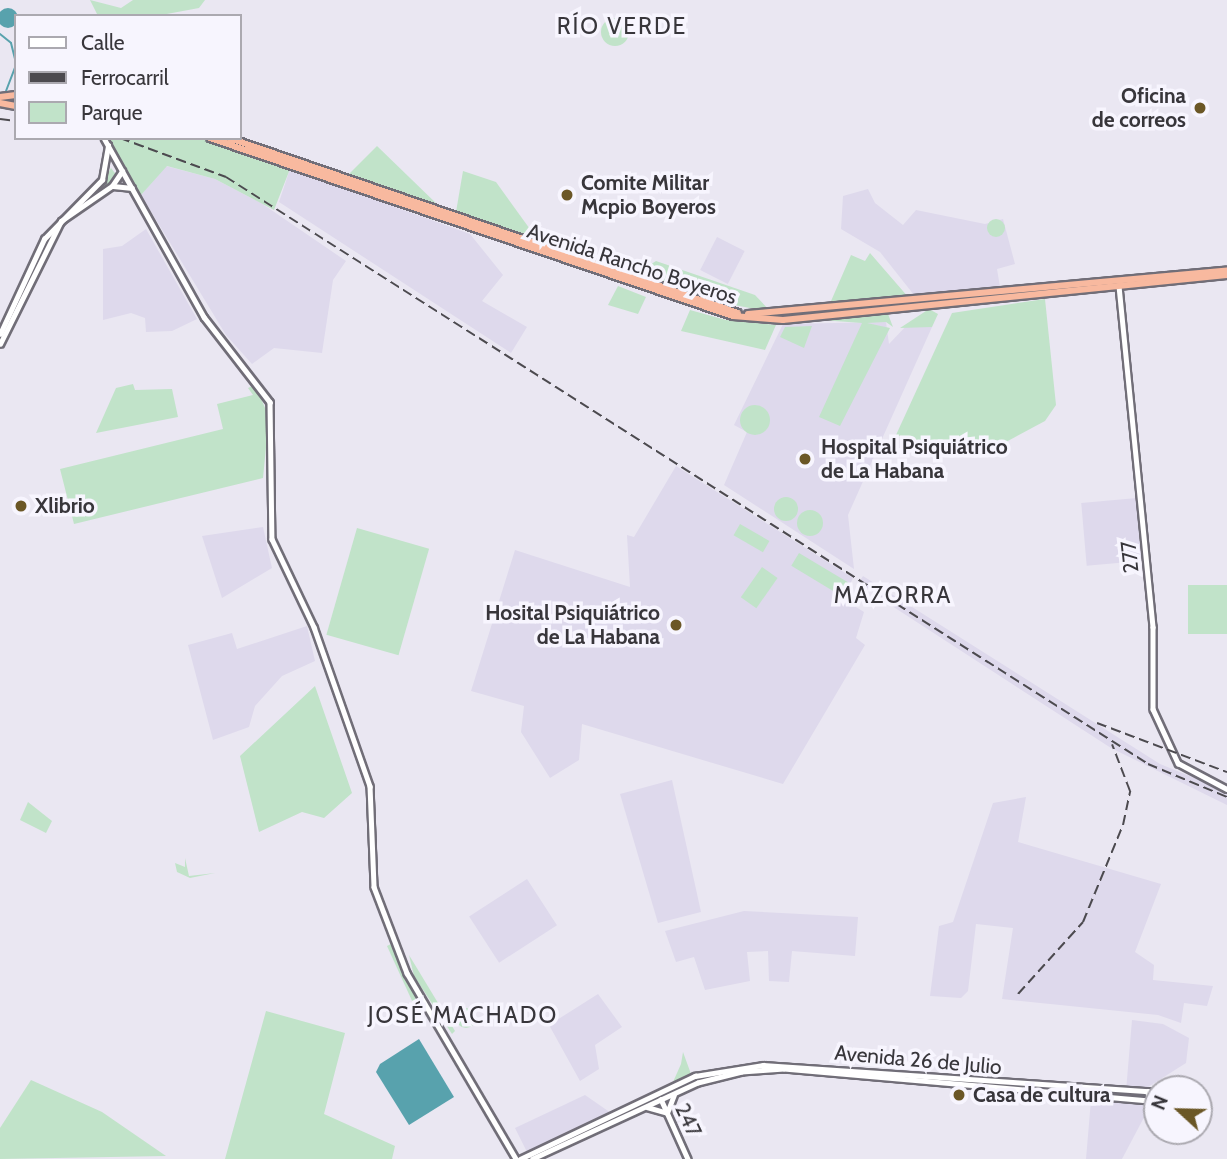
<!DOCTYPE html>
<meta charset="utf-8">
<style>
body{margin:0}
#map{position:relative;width:1227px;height:1159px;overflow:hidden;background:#eae7f2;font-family:Cabin,sans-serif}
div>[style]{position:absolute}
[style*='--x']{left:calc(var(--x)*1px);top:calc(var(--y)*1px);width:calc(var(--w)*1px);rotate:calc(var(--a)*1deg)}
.built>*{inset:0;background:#ded9ec;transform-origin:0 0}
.green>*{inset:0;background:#c1e3c9;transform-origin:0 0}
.round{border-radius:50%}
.water>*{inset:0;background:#58a2ad}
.stream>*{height:2px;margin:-1px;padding:0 1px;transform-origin:1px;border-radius:1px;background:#58a2ad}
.roads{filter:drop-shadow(2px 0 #716e78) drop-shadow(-2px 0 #716e78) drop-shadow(0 2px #716e78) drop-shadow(0 -2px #716e78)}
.secondary>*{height:4.5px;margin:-2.25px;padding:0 2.25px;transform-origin:2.25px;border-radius:2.25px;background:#fff}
.highway>*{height:6px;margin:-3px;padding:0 3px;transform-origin:3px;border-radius:3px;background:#f8b99f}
.rail>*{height:2px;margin-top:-1px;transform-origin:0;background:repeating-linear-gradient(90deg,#4c4a4f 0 10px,transparent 0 15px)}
.dots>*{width:19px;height:19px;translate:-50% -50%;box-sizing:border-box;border:4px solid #f7f5fe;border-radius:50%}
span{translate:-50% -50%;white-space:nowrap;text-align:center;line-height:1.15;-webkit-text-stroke:7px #f7f5fe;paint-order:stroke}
.poi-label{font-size:21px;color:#38363b;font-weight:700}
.right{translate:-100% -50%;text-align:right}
.left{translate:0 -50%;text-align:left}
.street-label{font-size:21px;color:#38363b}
.neighbourhood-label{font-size:23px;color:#38363b;letter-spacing:2px}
.legend{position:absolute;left:14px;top:14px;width:228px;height:126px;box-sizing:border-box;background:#f7f5fe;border:2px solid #aba9b0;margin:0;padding:9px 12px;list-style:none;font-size:21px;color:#38363b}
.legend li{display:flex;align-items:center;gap:14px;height:35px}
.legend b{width:35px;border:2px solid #aba9b0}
.north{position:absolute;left:1143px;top:1075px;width:70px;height:70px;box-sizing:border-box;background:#f7f5fe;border:2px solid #aba9b0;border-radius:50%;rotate:292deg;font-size:19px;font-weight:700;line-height:28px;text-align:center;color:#38363b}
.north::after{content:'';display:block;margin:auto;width:24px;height:32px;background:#6b5726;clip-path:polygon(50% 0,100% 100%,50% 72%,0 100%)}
</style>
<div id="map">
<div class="built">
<div style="clip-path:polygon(166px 166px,215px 179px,261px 203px,346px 261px,333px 280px,322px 353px,274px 348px,252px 364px,226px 335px,141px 195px)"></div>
<div style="clip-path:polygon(290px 169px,470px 234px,503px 275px,482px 301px,527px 327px,511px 353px,279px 202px)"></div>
<div style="clip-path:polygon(868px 189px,875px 203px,903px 225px,916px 210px,985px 224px,1003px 219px,1015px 264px,997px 269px,1000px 287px,914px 295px,880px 252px,841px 229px,843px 196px)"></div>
<div style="clip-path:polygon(146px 229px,197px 319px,172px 331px,146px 332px,145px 318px,131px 313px,103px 320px,103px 249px,122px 246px)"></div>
<div style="left:717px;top:237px;width:31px;height:37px;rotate:27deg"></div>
<div style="clip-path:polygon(886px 322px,889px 344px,908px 324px,932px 327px,848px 515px,854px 569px,724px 485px,747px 432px,734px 425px,783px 324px)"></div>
<div style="clip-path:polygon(676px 466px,853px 578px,843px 599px,864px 612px,856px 638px,865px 645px,783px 784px,582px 724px,579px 760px,550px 778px,521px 732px,524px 706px,471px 691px,515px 550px,630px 587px,627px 535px,634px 537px)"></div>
<div style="left:1137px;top:498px;width:63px;height:56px;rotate:85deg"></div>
<div style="clip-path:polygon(263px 527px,272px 568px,222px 598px,202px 536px)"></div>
<div style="clip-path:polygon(863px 576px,1160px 764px,1227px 791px,1227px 805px,1111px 748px,892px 606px,859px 582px)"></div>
<div style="clip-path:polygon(307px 626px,315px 661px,282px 676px,255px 706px,249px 727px,213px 740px,188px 645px,232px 633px,237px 649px)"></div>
<div style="clip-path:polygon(672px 780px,701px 912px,658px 923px,620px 794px)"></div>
<div style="clip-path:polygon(1026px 797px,1018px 842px,1161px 884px,1135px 952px,1154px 965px,1153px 980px,1213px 986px,1207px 1006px,1184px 1003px,1181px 1023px,1158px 1015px,1002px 999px,1013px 928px,976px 924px,968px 991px,961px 998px,930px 996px,939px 926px,953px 922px,993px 803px)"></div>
<div style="left:527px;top:879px;width:55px;height:69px;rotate:57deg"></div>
<div style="clip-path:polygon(744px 911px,858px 917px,855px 956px,792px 951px,789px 982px,769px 981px,768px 951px,747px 952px,750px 981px,705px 990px,694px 957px,676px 962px,665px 931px)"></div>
<div style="clip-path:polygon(598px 994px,622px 1027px,595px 1045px,599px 1069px,580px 1081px,549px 1025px)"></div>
<div style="clip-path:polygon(1132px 1020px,1163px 1024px,1189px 1038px,1186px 1063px,1148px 1087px,1126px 1091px)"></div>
<div style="clip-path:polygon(585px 1095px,611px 1113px,527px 1152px,515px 1128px)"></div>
<div style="clip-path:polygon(1091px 1100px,1150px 1106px,1122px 1159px,1086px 1159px)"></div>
</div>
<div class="green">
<div style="clip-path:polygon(90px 0,121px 8px,133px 0,205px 0,199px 8px,156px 16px,98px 16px)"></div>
<div class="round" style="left:601px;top:18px;width:28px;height:28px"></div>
<div style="clip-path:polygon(109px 138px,200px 138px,290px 169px,274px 210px,215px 179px,167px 166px,141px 195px)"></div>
<div style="clip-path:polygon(377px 146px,441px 208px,348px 175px)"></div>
<div style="clip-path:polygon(111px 168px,118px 177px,93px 195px,101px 186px)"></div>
<div style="clip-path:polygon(463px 171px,496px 182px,540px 243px,456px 212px)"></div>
<div class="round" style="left:987px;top:219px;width:18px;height:18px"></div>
<div style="clip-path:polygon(870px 253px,909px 298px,828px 308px,851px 255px,865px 261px)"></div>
<div style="clip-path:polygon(656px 261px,755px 295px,771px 312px,693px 297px,634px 275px)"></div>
<div style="clip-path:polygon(618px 286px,646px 297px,638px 314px,608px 305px)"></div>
<div style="clip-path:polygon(1045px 299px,1056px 405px,1045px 421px,978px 457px,896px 435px,952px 313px)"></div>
<div style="clip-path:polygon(929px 309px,938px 314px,932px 327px,900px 328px)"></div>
<div style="clip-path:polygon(690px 310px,726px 320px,776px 325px,765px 350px,681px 331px)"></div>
<div style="clip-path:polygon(888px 314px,893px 327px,886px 322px,867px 323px,890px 328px,840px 426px,819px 417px,862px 323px,821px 320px)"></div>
<div style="clip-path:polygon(812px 326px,804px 348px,780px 337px,785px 327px)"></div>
<div style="clip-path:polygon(133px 384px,135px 390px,172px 389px,178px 417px,96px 433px,116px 388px)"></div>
<div style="clip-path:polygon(255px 385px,269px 417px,263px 478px,74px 524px,60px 469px,223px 429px,217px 404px,253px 395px,248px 388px)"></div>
<div class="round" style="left:740px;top:405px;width:30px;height:30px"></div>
<div class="round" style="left:774px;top:497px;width:24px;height:24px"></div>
<div class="round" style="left:797px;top:510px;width:26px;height:26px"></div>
<div style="left:740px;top:524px;width:34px;height:13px;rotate:30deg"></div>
<div style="left:357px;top:528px;width:75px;height:111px;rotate:16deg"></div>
<div style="left:799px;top:553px;width:57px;height:15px;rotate:31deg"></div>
<div style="left:762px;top:567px;width:19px;height:37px;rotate:35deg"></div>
<div style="left:1227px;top:585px;width:49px;height:39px;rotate:90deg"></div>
<div style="clip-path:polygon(315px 686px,352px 793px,324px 818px,302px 812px,259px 832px,240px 756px)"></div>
<div style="clip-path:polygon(28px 802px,52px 821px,46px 833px,20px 820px)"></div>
<div style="clip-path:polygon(185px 858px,189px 876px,215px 873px,190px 878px,177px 872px,175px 863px,185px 867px)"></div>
<div style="clip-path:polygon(393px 943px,418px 994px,413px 1003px,387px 946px)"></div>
<div style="clip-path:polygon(409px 955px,455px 1031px,452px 1034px,414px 976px)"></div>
<div class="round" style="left:456px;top:1008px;width:20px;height:20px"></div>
<div style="clip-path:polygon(266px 1011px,345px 1033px,324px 1114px,395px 1146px,392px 1159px,225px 1159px)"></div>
<div style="clip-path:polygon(683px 1052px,691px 1074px,673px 1082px,681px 1064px)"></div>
<div style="clip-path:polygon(31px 1080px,102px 1112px,166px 1156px,0 1159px,0 1128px)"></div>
</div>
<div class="water">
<div class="round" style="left:-2px;top:8px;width:20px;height:20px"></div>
<div style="clip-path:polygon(419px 1039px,454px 1097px,409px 1125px,376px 1072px,380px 1064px)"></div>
</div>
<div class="stream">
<div style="--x:0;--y:34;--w:14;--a:39"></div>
<div style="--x:11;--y:43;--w:21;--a:76"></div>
<div style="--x:6;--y:91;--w:28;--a:-69"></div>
</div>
<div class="roads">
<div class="secondary">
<div style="--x:104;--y:138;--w:205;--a:60.8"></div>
<div style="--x:204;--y:317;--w:108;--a:52.2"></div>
<div style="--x:270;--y:402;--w:137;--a:89.2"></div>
<div style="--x:272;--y:539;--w:98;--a:64.5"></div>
<div style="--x:314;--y:627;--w:169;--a:70.6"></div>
<div style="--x:370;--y:786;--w:101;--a:87.7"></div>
<div style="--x:374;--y:887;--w:92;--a:69"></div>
<div style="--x:407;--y:973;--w:216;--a:59.6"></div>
<div style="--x:113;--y:186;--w:19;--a:6"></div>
<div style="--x:1119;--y:286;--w:343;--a:84.3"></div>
<div style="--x:1153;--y:627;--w:82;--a:90"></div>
<div style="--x:1153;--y:709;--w:60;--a:65.2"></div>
<div style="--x:1178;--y:763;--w:55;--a:28"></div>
<div style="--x:0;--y:334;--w:105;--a:-65.1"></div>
<div style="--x:44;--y:239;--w:83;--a:-45.5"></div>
<div style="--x:102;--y:180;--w:35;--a:-80"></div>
<div style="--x:0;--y:344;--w:137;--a:-63.6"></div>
<div style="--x:61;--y:221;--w:62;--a:-34.5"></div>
<div style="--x:112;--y:186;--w:18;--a:-56"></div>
<div style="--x:661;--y:1099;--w:66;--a:65.8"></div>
<div style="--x:647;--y:1107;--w:19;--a:16"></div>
<div style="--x:667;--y:1113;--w:19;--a:-69"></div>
<div style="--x:520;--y:1159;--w:194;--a:-25.4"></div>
<div style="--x:695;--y:1076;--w:69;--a:-9.2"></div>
<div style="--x:763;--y:1065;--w:386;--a:3.9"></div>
<div style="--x:1148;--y:1091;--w:10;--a:84"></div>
<div style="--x:1149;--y:1101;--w:366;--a:-175"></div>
<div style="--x:784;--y:1069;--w:42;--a:175.9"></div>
<div style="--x:742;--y:1072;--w:45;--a:166"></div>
<div style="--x:698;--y:1083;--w:182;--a:155.3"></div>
</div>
<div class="highway">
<div style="--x:0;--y:97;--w:16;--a:-7"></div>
<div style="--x:0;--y:103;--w:16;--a:11"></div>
<div style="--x:210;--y:138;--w:552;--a:18.8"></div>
<div style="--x:733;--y:316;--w:50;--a:4.6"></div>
<div style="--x:783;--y:320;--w:446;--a:-5.8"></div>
<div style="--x:229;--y:138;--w:538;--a:18.97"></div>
<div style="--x:748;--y:314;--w:481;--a:-5.2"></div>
</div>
</div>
<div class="rail">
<div style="--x:0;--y:119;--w:16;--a:7"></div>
<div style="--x:120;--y:138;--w:113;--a:20.2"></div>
<div style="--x:226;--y:177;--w:1093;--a:32.48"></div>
<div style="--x:1148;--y:764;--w:86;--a:22.7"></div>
<div style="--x:1097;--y:723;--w:139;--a:20.7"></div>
<div style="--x:1018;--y:994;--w:97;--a:-47.9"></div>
<div style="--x:1083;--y:922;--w:105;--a:-67.6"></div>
<div style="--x:1123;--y:825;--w:35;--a:-78"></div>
<div style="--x:1130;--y:791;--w:50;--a:-111"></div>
</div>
<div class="dots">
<div style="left:1200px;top:108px;background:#6b5726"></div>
<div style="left:567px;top:195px;background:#6b5726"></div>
<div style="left:805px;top:459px;background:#6b5726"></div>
<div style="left:21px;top:506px;background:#6b5726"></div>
<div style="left:676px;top:625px;background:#6b5726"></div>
<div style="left:959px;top:1095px;background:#6b5726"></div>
</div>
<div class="poi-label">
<span class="right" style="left:1186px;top:108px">Oficina<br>de correos</span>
<span class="left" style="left:581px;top:195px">Comite Militar<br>Mcpio Boyeros</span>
<span class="left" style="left:821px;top:459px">Hospital Psiquiátrico<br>de La Habana</span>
<span class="left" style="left:35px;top:506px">Xlibrio</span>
<span class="right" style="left:660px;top:625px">Hosital Psiquiátrico<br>de La Habana</span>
<span class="left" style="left:973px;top:1095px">Casa de cultura</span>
</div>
<div class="street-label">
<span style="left:632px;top:264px;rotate:18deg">Avenida Rancho Boyeros</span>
<span style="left:1130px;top:557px;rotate:-96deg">277</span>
<span style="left:918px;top:1060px;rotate:5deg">Avenida 26 de Julio</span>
<span style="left:688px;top:1120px;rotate:65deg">247</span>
</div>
<div class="neighbourhood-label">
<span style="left:622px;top:26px">RÍO VERDE</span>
<span style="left:893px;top:595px">MAZORRA</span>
<span style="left:463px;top:1015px">JOSÉ MACHADO</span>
</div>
<ul class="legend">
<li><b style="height:9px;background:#fff"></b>Calle</li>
<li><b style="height:9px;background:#4c4a4f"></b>Ferrocarril</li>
<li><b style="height:19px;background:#c1e3c9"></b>Parque</li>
</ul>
<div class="north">N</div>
</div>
